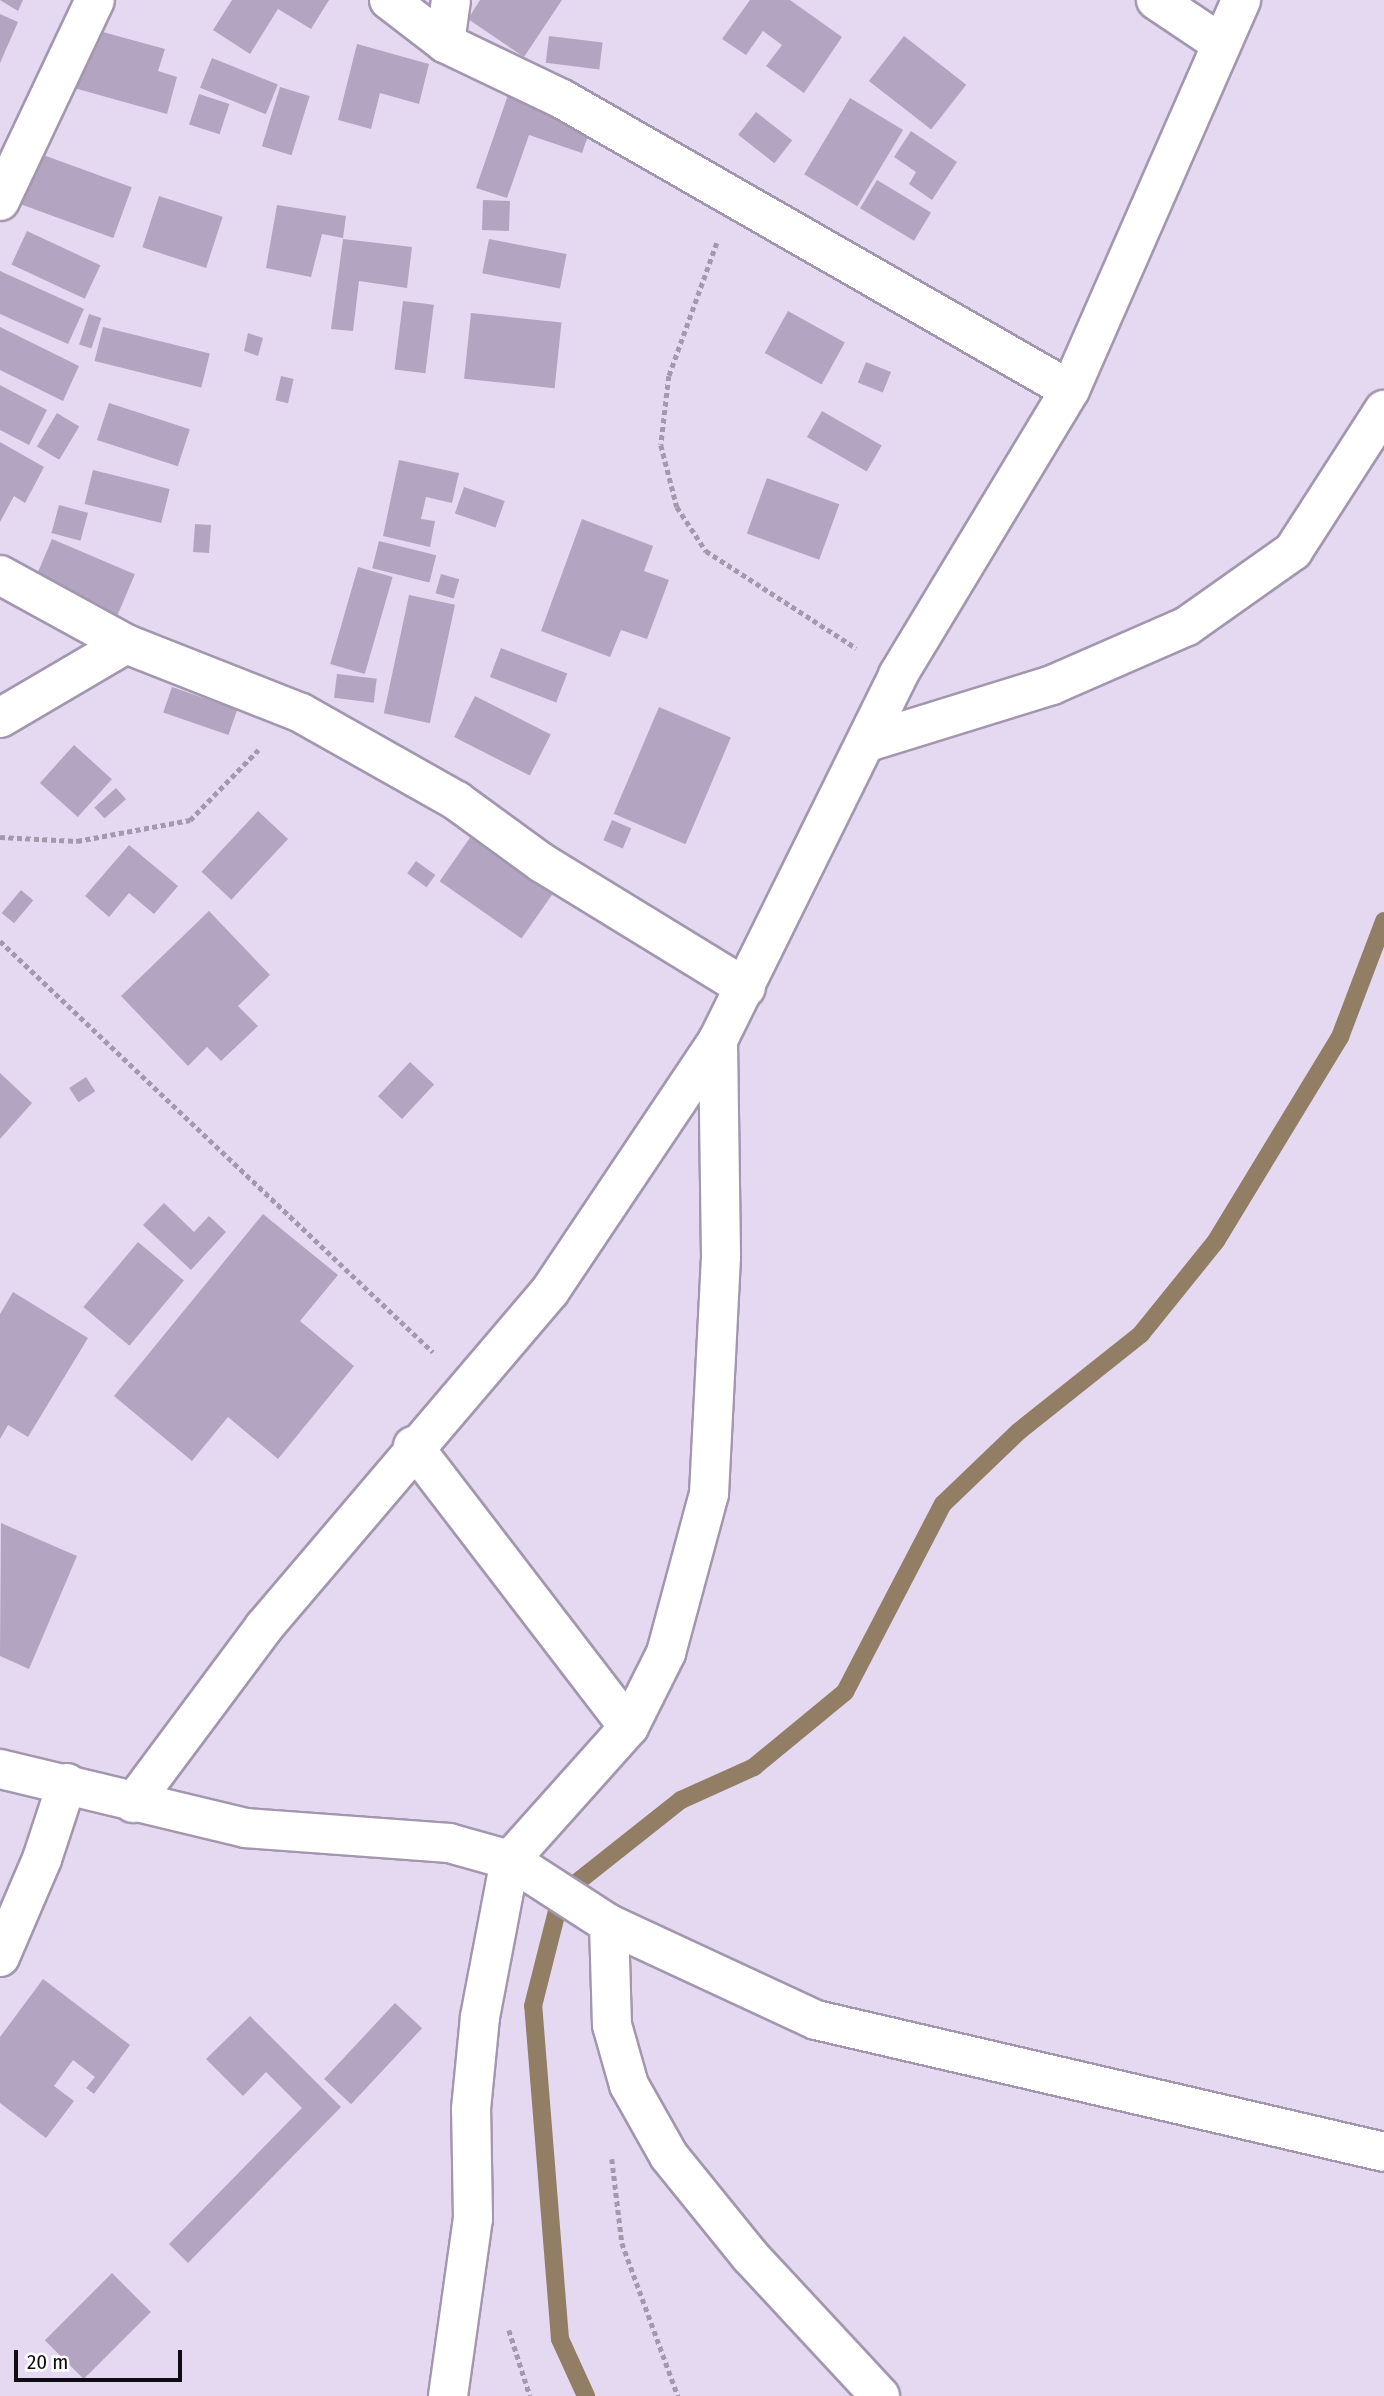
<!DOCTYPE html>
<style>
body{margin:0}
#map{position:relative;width:1384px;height:2396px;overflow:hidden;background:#e4d9f1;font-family:"Fira Sans Condensed",sans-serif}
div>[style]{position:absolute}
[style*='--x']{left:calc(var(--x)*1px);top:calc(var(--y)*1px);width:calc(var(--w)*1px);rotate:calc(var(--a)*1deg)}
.stream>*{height:18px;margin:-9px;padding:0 9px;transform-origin:9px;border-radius:9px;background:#927d65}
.building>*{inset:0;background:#b3a5c2;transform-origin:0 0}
.path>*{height:4.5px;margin-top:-2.25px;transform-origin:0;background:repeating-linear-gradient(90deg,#a299ac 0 5px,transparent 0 8.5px)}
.roads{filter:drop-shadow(2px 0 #a297ae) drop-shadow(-2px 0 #a297ae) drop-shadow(0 2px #a297ae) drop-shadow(0 -2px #a297ae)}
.minor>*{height:38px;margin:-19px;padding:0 19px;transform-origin:19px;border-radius:19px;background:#fff}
span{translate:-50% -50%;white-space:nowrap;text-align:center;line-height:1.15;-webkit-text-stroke:5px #fff;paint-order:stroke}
.scale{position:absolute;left:14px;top:2350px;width:168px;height:32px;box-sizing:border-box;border:4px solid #100c14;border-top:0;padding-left:9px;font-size:21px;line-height:24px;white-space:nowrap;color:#100c14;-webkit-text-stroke:5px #fff;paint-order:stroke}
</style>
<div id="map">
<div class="stream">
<div style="--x:586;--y:2396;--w:63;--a:-114.5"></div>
<div style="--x:560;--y:2339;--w:334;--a:-94.6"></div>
<div style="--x:533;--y:2006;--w:114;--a:-75.8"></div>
<div style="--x:561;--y:1895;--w:153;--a:-38.4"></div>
<div style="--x:681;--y:1800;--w:80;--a:-24.3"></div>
<div style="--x:754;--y:1767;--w:118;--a:-39.5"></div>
<div style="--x:845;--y:1692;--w:212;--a:-62.5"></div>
<div style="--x:943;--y:1504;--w:104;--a:-43.8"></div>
<div style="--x:1018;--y:1432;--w:157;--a:-38.5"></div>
<div style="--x:1141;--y:1334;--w:119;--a:-51.1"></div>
<div style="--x:1216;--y:1241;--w:239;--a:-58.7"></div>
<div style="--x:1340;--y:1037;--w:124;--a:-69.2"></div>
</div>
<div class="building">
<div style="clip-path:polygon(0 0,23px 0,18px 11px)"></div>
<div style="clip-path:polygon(232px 0,329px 0,311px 29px,278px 9px,250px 54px,213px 30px)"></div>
<div style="clip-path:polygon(480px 0,562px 0,524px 57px,468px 19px)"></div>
<div style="clip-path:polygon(750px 0,790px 0,842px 37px,804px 93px,766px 66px,782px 45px,763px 31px,746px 55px,722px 39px)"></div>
<div style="clip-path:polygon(0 14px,18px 22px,0 63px)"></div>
<div style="clip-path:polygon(92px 29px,165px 49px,158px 71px,177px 77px,167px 114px,74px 88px)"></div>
<div style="left:549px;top:36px;width:54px;height:27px;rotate:7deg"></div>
<div style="left:904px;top:36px;width:79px;height:57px;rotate:38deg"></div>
<div style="clip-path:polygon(357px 44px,429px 64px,419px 104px,380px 93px,371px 129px,338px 120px)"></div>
<div style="left:212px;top:58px;width:71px;height:32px;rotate:22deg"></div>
<div style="left:280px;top:87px;width:31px;height:62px;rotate:17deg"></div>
<div style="clip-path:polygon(510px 89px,594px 119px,582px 153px,529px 135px,507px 198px,476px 188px)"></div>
<div style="left:199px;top:94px;width:32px;height:32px;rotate:18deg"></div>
<div style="left:850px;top:98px;width:62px;height:89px;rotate:31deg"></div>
<div style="left:756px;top:112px;width:46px;height:29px;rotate:38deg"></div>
<div style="clip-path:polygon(911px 131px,957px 162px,932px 200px,909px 184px,916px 172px,894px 157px)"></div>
<div style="left:35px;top:152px;width:103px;height:54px;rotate:20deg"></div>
<div style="left:877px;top:180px;width:63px;height:33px;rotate:31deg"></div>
<div style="left:159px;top:196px;width:67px;height:54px;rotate:18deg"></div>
<div style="left:483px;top:200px;width:27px;height:30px;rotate:2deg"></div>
<div style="clip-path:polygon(277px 205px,346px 216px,343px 238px,322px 234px,311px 277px,266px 268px)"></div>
<div style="left:27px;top:231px;width:81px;height:37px;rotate:25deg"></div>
<div style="clip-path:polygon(343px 239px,412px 247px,407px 288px,359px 281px,353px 331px,331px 329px)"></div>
<div style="left:489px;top:239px;width:79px;height:35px;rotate:11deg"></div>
<div style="clip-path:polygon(0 271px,84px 309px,68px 344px,0 314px)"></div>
<div style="left:403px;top:301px;width:31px;height:69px;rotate:7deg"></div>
<div style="left:788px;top:311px;width:65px;height:48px;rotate:29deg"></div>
<div style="left:471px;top:313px;width:91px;height:66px;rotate:6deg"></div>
<div style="left:89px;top:314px;width:13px;height:32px;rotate:18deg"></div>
<div style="clip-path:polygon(0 327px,79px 366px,63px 401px,0 370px)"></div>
<div style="left:103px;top:327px;width:110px;height:35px;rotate:14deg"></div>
<div style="clip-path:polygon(248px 333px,263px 338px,258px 356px,244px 351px)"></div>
<div style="left:866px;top:362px;width:27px;height:22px;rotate:22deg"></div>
<div style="left:281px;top:376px;width:13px;height:25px;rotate:13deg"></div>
<div style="clip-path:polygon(0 385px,47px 410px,29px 445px,0 430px)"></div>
<div style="left:109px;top:403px;width:85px;height:39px;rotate:18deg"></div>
<div style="left:822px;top:411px;width:69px;height:30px;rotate:30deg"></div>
<div style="left:57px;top:413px;width:26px;height:39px;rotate:31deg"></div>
<div style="clip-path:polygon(0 442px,44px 467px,25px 503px,14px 496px,0 522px)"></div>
<div style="clip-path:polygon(399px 460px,459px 473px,452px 503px,426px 497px,421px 519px,435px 521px,430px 547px,383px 536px)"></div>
<div style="left:93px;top:470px;width:79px;height:35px;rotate:14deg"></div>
<div style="left:767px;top:478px;width:77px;height:59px;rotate:20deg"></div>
<div style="left:464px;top:487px;width:43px;height:28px;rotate:19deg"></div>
<div style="left:59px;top:505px;width:30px;height:29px;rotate:15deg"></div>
<div style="clip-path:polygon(582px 519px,653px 546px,644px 571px,669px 580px,647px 639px,621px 630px,610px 657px,541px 631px)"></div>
<div style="left:195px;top:524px;width:16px;height:28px;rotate:4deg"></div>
<div style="left:52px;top:539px;width:90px;height:46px;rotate:23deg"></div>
<div style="left:379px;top:541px;width:59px;height:28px;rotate:14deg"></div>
<div style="left:358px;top:567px;width:36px;height:101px;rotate:16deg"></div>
<div style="left:441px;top:574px;width:19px;height:20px;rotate:16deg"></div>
<div style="left:409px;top:595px;width:47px;height:121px;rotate:12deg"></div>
<div style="left:501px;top:648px;width:71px;height:31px;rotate:21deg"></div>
<div style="left:337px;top:674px;width:40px;height:24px;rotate:7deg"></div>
<div style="left:172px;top:687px;width:69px;height:27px;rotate:19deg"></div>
<div style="left:475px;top:696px;width:85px;height:46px;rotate:27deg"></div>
<div style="left:659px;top:707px;width:78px;height:116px;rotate:23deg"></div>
<div style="left:74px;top:745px;width:51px;height:51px;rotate:42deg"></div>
<div style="left:116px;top:788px;width:15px;height:29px;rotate:48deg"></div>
<div style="left:258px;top:811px;width:41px;height:83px;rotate:43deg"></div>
<div style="left:612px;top:820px;width:21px;height:22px;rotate:23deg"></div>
<div style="left:474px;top:832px;width:100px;height:60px;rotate:35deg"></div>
<div style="clip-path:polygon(129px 845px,178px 886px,154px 914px,129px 893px,109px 917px,85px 896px)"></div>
<div style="left:416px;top:861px;width:24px;height:15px;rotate:36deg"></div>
<div style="left:21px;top:890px;width:16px;height:30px;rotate:40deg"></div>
<div style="clip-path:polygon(209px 911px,270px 975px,238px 1006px,258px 1026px,221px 1061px,207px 1047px,188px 1066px,121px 996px)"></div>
<div style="left:410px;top:1062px;width:33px;height:47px;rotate:43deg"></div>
<div style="clip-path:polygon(0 1073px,32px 1103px,0 1139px)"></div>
<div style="left:86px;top:1077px;width:17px;height:20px;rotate:57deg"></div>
<div style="clip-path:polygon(164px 1203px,194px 1232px,209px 1216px,226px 1232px,191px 1270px,143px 1225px)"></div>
<div style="clip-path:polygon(263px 1214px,338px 1275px,300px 1321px,354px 1366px,278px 1459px,228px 1417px,192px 1461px,114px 1396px)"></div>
<div style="left:138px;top:1242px;width:60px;height:85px;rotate:40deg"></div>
<div style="clip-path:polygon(13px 1292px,88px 1338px,28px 1437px,8px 1425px,0 1439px,0 1314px)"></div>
<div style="clip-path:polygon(1px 1523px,77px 1556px,29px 1669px,0 1656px)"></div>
<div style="clip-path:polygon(43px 1979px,130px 2045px,94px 2094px,86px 2088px,95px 2077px,73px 2060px,54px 2086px,74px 2101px,46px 2138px,0 2103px,0 2037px)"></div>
<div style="left:395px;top:2003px;width:37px;height:104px;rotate:43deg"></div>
<div style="clip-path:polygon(250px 2016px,341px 2107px,188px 2263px,169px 2244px,302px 2108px,266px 2072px,243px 2096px,206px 2059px)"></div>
<div style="left:112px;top:2273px;width:55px;height:95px;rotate:45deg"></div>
</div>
<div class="path">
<div style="--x:717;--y:243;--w:141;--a:109.8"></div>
<div style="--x:669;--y:376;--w:69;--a:96.6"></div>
<div style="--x:661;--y:445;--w:64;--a:75.5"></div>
<div style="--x:677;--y:507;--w:53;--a:56.6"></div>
<div style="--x:706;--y:551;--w:179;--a:32.9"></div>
<div style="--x:0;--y:837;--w:77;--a:3"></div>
<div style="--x:77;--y:841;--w:115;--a:-10.5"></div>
<div style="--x:190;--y:820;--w:98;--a:-45.8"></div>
<div style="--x:0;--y:941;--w:597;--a:43.51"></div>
<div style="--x:612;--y:2159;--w:85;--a:83.2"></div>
<div style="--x:622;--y:2243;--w:163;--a:69.9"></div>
<div style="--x:509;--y:2330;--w:69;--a:72.3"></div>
</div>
<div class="roads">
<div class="minor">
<div style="--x:389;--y:0;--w:71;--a:37.5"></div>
<div style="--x:445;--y:43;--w:130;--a:25.6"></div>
<div style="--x:562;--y:99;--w:585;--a:29.81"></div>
<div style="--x:1156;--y:0;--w:77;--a:33.9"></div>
<div style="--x:445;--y:43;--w:43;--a:-82.1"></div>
<div style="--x:0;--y:201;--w:222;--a:-64.7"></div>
<div style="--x:0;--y:575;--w:144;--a:28.7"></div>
<div style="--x:126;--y:644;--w:188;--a:21.5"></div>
<div style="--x:301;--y:713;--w:179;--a:29.4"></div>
<div style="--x:457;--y:801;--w:105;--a:36.1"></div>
<div style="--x:542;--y:863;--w:239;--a:31.5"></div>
<div style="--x:0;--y:718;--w:146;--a:-30.4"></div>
<div style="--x:868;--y:742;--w:193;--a:-17.2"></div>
<div style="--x:1052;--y:685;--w:147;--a:-23.6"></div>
<div style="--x:1187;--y:626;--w:130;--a:-35.3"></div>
<div style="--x:1293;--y:551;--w:168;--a:-57.2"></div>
<div style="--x:413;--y:1446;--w:354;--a:52.5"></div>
<div style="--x:0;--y:1769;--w:252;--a:13.5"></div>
<div style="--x:245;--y:1828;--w:205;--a:4.2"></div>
<div style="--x:449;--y:1843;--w:63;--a:15.6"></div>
<div style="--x:510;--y:1860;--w:118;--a:32.9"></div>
<div style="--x:609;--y:1924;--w:228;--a:24.9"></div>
<div style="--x:816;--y:2020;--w:583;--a:13.08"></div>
<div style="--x:133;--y:1803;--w:219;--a:-53.3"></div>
<div style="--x:264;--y:1627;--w:441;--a:-49.6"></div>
<div style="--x:550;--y:1291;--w:302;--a:-56.2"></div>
<div style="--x:718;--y:1040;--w:407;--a:-63.7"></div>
<div style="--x:898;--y:675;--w:333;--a:-58.9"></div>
<div style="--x:1070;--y:390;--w:426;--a:-66.3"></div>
<div style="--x:609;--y:1924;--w:101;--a:88.3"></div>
<div style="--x:612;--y:2025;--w:62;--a:74.2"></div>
<div style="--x:629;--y:2085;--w:81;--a:60.6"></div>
<div style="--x:669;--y:2156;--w:129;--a:51"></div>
<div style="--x:750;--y:2256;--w:191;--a:47.1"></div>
<div style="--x:0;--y:1957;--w:107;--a:-66.8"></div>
<div style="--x:42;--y:1859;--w:80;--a:-71.8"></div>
<div style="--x:448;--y:2396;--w:179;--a:-82"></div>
<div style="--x:473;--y:2219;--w:110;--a:-91"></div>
<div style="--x:471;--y:2109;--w:92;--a:-84.4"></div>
<div style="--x:480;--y:2017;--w:160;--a:-79.2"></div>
<div style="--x:510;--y:1860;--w:178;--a:-48.2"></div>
<div style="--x:629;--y:1727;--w:83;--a:-63.4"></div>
<div style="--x:666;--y:1653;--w:165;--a:-74.9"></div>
<div style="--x:709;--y:1494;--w:238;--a:-87.1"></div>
<div style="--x:721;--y:1256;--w:216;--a:-90.8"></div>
</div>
</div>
<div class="scale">20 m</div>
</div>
